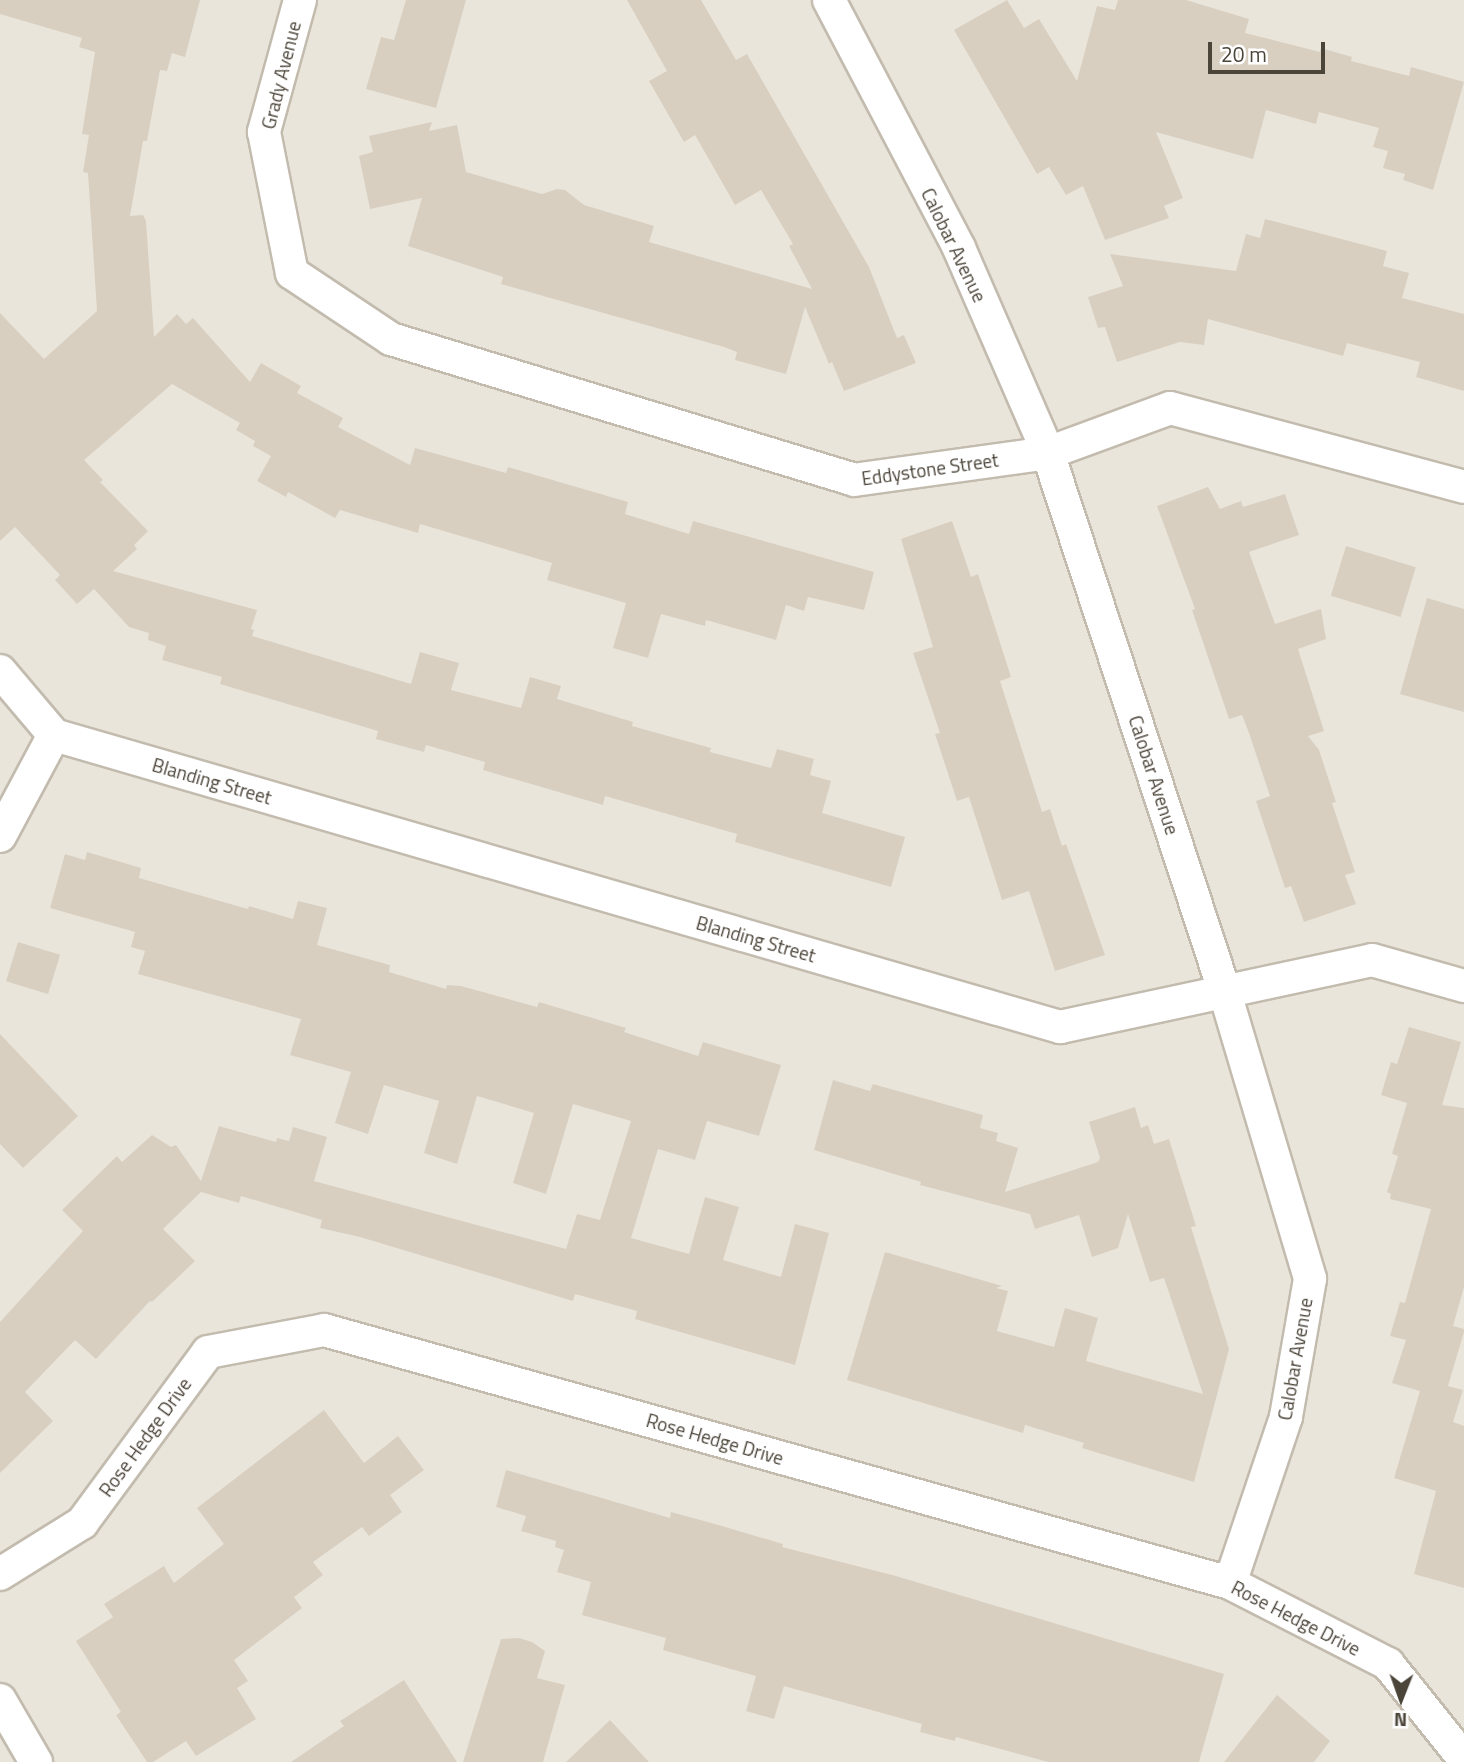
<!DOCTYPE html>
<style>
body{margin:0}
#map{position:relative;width:1464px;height:1762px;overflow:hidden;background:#f6f3ec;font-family:"Titillium Web",sans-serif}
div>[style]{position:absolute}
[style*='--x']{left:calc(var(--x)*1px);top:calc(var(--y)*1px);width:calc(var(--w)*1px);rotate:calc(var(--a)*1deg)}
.residential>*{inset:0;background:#eae5da;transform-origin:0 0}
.building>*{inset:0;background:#d8cfc1;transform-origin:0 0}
.roads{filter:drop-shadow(2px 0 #c2bbae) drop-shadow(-2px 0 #c2bbae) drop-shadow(0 2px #c2bbae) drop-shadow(0 -2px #c2bbae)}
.street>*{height:32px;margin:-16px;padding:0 16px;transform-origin:16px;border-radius:16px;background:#fff}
span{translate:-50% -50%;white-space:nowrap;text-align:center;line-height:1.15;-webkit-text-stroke:5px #fff;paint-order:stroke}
.street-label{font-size:19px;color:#4b4439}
.north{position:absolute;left:1366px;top:1664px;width:70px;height:70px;-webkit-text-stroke:5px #fff;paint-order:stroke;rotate:181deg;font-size:19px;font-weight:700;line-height:28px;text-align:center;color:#4b4439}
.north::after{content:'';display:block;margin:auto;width:24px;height:32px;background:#4b4439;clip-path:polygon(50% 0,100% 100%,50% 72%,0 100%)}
.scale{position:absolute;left:1208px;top:42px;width:117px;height:32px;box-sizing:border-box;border:4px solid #4b4439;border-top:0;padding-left:9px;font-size:21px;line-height:24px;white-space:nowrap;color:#4b4439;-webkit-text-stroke:5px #fff;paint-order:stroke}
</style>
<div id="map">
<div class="residential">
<div style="left:0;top:0;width:1464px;height:1762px"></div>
</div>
<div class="building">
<div style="clip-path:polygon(0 0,200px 0,185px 57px,172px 53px,167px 71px,160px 70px,147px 141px,143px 141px,130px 216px,143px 215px,146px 221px,154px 337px,177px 314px,186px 324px,193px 318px,250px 382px,261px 363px,301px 386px,297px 393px,343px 418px,338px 427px,410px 465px,415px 448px,506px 473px,508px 467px,628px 502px,625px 514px,689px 534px,693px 521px,874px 572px,864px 610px,808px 597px,804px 611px,786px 605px,776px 640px,706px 620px,705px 626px,661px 614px,648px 658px,613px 648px,626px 603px,547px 580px,552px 563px,420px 524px,418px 533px,340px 510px,335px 518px,288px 492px,286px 497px,257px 481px,271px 456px,253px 446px,255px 441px,236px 430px,240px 423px,172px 384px,84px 460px,103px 480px,100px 482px,148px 531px,134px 545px,137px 549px,113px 571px,257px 610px,251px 629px,254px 630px,252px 636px,411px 684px,420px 652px,459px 663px,451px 690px,521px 708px,530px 677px,561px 686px,557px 699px,633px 722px,632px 726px,711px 748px,710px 752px,771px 768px,777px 749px,814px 759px,810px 775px,831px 781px,822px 813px,905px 837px,891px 887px,735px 842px,737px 834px,605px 796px,603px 805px,483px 770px,485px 762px,426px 745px,424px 752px,376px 739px,378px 731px,220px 684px,222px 677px,162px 660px,166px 646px,148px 640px,149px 633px,129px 627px,94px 589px,77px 604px,55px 580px,60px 575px,15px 527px,0 541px,0 313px,44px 359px,97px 311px,88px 173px,83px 172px,89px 135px,82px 134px,95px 52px,79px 47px,82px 38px,0 14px)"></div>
<div style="clip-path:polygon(406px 0,466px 0,436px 108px,366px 89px,381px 37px,394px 40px)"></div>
<div style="clip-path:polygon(627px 0,701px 0,736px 60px,747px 54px,869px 267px,897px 338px,904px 335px,916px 363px,844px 391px,832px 362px,829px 364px,805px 307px,786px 374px,735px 360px,737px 352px,724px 347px,501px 284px,503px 277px,408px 246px,422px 198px,370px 209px,359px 156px,373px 152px,369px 136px,432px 122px,429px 131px,457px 125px,466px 172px,542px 194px,557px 189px,565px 190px,584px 205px,654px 226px,649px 242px,812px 289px,789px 246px,793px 244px,761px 190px,735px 205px,695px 135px,684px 142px,649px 81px,667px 71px)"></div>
<div style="clip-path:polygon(1007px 0,1024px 28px,1039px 19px,1077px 81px,1097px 6px,1115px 10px,1118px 0,1186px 0,1249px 19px,1245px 33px,1320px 52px,1321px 48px,1352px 57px,1351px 61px,1409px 76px,1411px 67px,1464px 82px,1433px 190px,1403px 180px,1405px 174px,1383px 168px,1388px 151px,1373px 147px,1379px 128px,1319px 112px,1316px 124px,1266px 110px,1253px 159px,1156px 132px,1183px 198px,1164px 206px,1169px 218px,1105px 240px,1083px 186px,1066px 195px,1049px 167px,1037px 174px,954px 30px)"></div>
<div style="clip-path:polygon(1265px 219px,1387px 251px,1383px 266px,1409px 273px,1402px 298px,1464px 314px,1464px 391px,1416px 377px,1420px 362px,1347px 343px,1343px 356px,1208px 319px,1204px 345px,1180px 342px,1117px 362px,1105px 327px,1098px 328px,1088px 297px,1123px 286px,1110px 254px,1236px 271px,1246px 234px,1260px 238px)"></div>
<div style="clip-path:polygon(1208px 487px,1220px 509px,1241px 501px,1243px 507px,1285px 494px,1299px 535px,1249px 552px,1275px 624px,1321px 609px,1326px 639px,1298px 649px,1324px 731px,1308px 736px,1319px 750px,1336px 802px,1332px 803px,1355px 872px,1345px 875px,1356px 904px,1304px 922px,1291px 886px,1285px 888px,1256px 801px,1270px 796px,1249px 733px,1242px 715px,1229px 719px,1192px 610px,1195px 609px,1157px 506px)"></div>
<div style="clip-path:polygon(952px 521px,971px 577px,978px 574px,1011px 677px,1000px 681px,1042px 812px,1050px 809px,1062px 846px,1066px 844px,1105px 955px,1055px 971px,1029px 891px,1002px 900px,969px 797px,957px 801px,935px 734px,940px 733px,913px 653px,933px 647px,901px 539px)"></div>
<div style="left:1346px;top:546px;width:73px;height:52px;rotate:17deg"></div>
<div style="clip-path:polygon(1427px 598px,1464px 609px,1464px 712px,1400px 694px)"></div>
<div style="clip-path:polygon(87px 852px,141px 868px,139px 878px,248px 909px,249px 906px,293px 919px,298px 901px,327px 908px,317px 945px,390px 965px,389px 972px,446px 989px,447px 985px,461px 986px,537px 1007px,539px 1002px,626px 1028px,624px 1032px,698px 1056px,703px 1042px,781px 1065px,759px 1136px,707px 1121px,695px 1160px,658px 1149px,631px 1238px,689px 1254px,705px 1197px,739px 1207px,723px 1260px,781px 1277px,795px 1224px,829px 1233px,795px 1365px,635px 1319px,637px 1311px,575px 1294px,573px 1301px,360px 1237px,320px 1228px,322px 1220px,241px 1196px,239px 1203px,201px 1192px,163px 1229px,195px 1261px,152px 1302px,150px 1301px,96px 1359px,75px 1340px,25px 1392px,53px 1421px,0 1473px,0 1322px,83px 1231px,62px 1210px,117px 1156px,122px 1162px,152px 1135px,171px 1147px,176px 1145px,201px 1181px,219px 1126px,276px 1142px,277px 1138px,289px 1141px,293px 1127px,327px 1137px,314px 1181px,566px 1249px,577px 1214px,600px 1220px,631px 1121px,573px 1104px,546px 1194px,513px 1183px,534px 1113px,477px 1096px,457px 1164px,424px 1153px,439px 1101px,384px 1085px,368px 1134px,335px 1123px,351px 1072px,290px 1055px,301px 1019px,138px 974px,145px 951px,131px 947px,135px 932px,50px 908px,65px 854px,85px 860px)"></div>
<div style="left:18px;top:942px;width:44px;height:41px;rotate:17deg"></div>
<div style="clip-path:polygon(1409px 1027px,1461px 1042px,1442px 1105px,1464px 1108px,1464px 1287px,1453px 1326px,1464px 1329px,1464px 1332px,1448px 1386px,1463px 1390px,1453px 1422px,1464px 1426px,1464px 1588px,1414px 1574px,1436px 1491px,1394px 1478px,1420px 1391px,1392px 1383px,1406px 1340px,1390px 1336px,1400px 1302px,1405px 1303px,1431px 1209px,1390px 1199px,1391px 1194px,1387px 1192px,1398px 1156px,1392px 1154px,1407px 1103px,1381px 1095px,1391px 1062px,1397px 1064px)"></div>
<div style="clip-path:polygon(0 1034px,78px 1116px,23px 1168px,0 1144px)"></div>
<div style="clip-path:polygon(833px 1080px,870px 1091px,873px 1084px,983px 1115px,980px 1128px,998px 1133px,996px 1141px,1018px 1148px,1005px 1192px,1098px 1162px,1100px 1158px,1089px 1122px,1135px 1107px,1141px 1128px,1148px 1125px,1154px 1144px,1169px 1139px,1196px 1226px,1191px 1227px,1229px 1349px,1194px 1482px,1082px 1448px,1084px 1443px,1025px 1425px,1023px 1433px,847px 1380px,885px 1252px,1002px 1286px,996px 1288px,1008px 1291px,997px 1331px,1054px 1347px,1065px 1308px,1098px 1318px,1086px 1361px,1203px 1394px,1164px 1278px,1150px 1282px,1128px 1214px,1118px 1248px,1092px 1257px,1079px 1215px,1035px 1229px,1030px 1214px,920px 1185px,921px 1182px,814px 1150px)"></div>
<div style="clip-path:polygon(324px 1410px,364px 1463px,398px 1436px,424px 1470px,390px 1495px,402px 1512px,369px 1536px,362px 1527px,313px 1562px,323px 1575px,294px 1597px,302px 1608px,234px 1660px,248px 1681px,237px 1688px,256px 1719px,196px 1756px,186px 1741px,153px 1762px,147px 1762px,116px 1715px,121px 1712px,76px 1641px,113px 1617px,104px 1604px,164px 1566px,174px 1583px,224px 1544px,197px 1508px)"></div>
<div style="clip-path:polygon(506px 1470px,670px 1518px,671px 1512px,715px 1524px,783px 1544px,782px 1547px,896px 1576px,1224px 1674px,1199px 1762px,1048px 1762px,956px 1737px,955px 1741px,920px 1732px,922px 1724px,784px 1686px,774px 1719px,746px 1711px,756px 1676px,663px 1650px,666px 1638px,582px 1615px,591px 1582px,557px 1572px,564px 1550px,555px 1547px,556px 1541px,521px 1531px,526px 1516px,496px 1507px)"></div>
<div style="clip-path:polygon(519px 1638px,532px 1642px,545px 1651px,537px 1678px,565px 1685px,543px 1762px,463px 1762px,501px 1639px)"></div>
<div style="clip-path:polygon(404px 1680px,457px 1762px,291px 1762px,344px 1726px,340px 1721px)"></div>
<div style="clip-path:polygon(1277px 1695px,1330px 1741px,1314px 1762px,1224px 1762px)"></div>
<div style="clip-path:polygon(610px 1720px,649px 1762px,566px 1762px)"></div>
</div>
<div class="roads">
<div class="street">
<div style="--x:300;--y:0;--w:137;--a:105.3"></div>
<div style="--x:264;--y:132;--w:144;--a:78.8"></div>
<div style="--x:292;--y:273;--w:119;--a:33.7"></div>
<div style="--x:391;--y:339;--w:484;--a:16.9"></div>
<div style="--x:854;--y:480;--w:196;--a:-7.9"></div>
<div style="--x:1048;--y:453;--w:130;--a:-20.2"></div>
<div style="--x:1170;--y:408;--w:304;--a:15"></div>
<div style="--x:829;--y:0;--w:280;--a:62.3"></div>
<div style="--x:959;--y:248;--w:223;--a:66.5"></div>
<div style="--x:1048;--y:453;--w:568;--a:71.85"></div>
<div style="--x:1225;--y:993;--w:298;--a:73.4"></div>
<div style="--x:1310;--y:1279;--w:140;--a:99.9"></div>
<div style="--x:1286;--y:1417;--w:175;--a:108.6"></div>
<div style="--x:0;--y:671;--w:84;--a:49.8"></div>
<div style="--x:54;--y:735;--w:1048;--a:16.19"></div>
<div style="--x:1060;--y:1027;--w:319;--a:-12.1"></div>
<div style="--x:1372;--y:960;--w:96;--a:15.8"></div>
<div style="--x:0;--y:836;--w:115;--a:-61.9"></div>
<div style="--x:0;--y:1574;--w:97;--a:-31.9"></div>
<div style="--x:82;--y:1523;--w:212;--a:-53.6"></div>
<div style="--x:208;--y:1352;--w:118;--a:-10.7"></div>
<div style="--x:324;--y:1330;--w:941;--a:15.6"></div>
<div style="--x:1230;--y:1583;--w:178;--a:27.1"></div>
<div style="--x:1388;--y:1664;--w:122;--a:51.3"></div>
<div style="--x:0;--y:1700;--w:72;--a:59.9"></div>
</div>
</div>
<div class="street-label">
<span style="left:281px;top:75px;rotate:-76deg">Grady Avenue</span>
<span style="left:954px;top:245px;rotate:64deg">Calobar Avenue</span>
<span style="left:930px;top:469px;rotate:-8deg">Eddystone Street</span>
<span style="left:1154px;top:775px;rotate:72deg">Calobar Avenue</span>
<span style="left:212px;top:781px;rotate:16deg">Blanding Street</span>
<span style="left:756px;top:939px;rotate:16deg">Blanding Street</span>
<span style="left:1295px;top:1359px;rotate:-80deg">Calobar Avenue</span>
<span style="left:145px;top:1437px;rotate:-54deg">Rose Hedge Drive</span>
<span style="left:715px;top:1439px;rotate:16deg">Rose Hedge Drive</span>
<span style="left:1296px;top:1618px;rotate:27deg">Rose Hedge Drive</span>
</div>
<div class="north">N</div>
<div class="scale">20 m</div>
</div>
